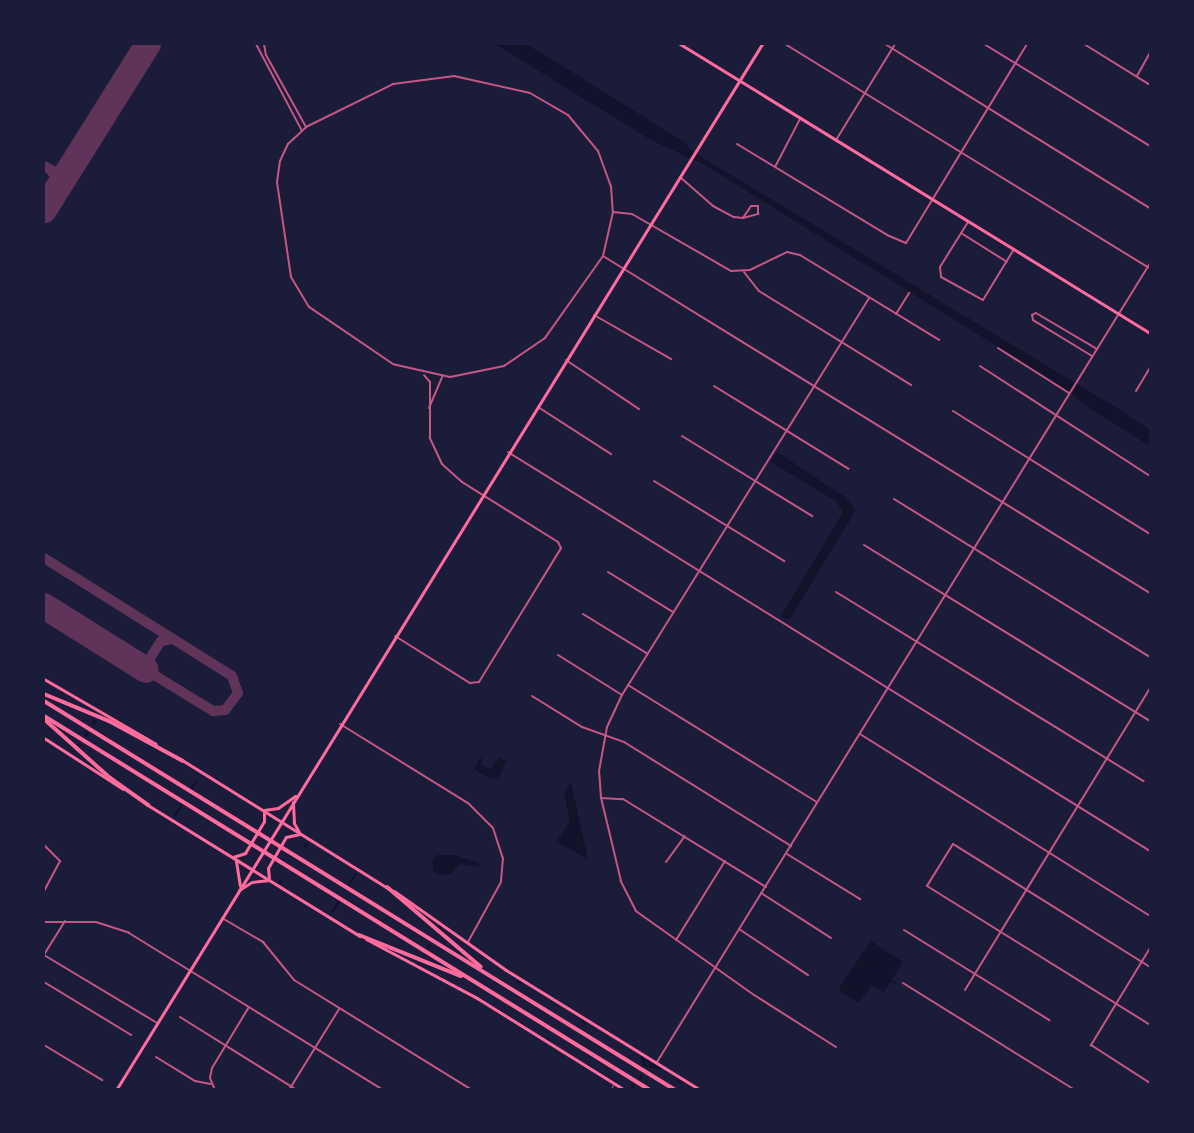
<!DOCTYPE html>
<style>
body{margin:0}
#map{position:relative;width:1194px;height:1133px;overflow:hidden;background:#1b1b3a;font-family:"Titillium Web",sans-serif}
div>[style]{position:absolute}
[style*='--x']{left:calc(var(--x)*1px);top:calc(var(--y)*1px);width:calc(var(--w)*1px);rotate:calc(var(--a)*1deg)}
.water>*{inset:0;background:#12122b}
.stream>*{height:1.5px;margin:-0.75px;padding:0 0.75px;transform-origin:0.75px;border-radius:0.75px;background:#12122b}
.taxiway>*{height:10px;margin:-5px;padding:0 5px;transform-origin:5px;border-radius:5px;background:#603358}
.runway>*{height:26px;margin:-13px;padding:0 13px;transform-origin:13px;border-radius:13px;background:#603358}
.service>*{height:1px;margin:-0.5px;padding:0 0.5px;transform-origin:0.5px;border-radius:0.5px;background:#c65784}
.minor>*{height:2px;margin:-1px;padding:0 1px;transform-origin:1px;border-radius:1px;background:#c65784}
.tertiary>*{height:2px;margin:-1px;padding:0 1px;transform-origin:1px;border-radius:1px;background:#c65784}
.secondary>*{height:3px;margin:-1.5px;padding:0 1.5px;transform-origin:1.5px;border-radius:1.5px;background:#ff6b9d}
.motorway>*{height:4px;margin:-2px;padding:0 2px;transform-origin:2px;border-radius:2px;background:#ff6b9d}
span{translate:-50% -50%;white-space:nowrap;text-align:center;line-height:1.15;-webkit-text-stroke:5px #1b1b3a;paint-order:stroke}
.frame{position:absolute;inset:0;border:45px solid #1b1b3a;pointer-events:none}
</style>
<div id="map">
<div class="water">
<div style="clip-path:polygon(495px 44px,526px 44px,569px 70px,686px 143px,690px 150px,1122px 411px,1150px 430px,1150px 446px,1080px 402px,1066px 389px,795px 221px,703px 164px,651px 140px)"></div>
<div style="clip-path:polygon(777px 452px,845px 497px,856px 510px,789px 620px,781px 616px,843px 512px,836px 501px,771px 462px)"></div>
<div style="clip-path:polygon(481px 757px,482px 765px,491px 769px,500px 757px,506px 761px,498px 779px,487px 777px,474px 769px)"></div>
<div style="clip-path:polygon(571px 783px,587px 855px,586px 858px,556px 842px,570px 821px,564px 792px)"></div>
<div style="clip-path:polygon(437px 855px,454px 855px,476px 862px,481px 867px,459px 864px,450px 874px,440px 875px,434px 872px,432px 861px)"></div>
<div style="clip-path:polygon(871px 941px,903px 962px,884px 992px,872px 986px,858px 1003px,841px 992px,839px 987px)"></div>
</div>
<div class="stream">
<div style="--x:62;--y:692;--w:3;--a:18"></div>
<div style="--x:94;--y:721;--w:2;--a:27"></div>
<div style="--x:96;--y:722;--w:2;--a:117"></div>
<div style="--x:95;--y:724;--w:2;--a:-153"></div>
<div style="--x:93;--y:723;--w:2;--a:-63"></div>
<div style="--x:86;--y:733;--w:2;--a:27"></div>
<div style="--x:88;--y:734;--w:2;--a:117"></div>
<div style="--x:87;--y:736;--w:2;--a:-153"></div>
<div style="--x:85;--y:735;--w:2;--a:-63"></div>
<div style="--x:46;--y:737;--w:3;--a:45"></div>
<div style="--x:79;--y:745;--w:2;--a:27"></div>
<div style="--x:81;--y:746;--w:1;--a:135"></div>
<div style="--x:80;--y:747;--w:2;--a:-153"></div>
<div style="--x:78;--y:746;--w:1;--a:-45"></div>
<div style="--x:192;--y:788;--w:9;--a:-58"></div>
<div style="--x:175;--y:816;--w:13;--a:-61"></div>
<div style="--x:306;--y:844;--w:2;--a:27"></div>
<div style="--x:308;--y:845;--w:3;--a:135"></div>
<div style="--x:306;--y:847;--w:1;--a:-135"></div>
<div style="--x:305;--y:846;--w:2;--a:-63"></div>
<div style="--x:281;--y:881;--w:1;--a:45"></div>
<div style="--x:282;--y:882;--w:2;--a:117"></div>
<div style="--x:281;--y:884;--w:2;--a:-117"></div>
<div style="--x:280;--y:882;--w:1;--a:-45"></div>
<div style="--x:349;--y:885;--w:12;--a:-59"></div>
<div style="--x:332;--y:912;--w:12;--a:-55"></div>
<div style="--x:440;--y:927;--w:1;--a:45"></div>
<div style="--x:441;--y:928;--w:2;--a:117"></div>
<div style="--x:440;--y:930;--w:2;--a:-117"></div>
<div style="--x:439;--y:928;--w:1;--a:-45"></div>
<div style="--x:429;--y:945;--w:1;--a:45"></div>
<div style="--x:430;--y:946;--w:1;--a:135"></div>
<div style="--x:429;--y:947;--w:1;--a:180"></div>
<div style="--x:428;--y:947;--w:2;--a:-63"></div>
<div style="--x:418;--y:964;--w:2;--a:27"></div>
<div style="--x:420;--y:965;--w:3;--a:108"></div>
<div style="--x:419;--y:968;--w:4;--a:-146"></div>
<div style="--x:416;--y:966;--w:3;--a:-45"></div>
<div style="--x:892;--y:981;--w:4;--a:27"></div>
<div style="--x:518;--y:982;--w:3;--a:18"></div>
<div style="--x:582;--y:1021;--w:4;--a:34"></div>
<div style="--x:547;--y:1038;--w:3;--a:45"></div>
<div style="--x:642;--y:1058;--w:21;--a:31"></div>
<div style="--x:660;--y:1069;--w:15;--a:-169"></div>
<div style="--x:645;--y:1066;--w:9;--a:-111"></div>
<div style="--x:641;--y:1076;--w:1;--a:45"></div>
<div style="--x:642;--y:1077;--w:2;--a:117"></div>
<div style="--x:641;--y:1079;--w:1;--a:-135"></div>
<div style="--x:640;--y:1078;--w:2;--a:-63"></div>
<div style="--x:677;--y:1080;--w:4;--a:34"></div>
<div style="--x:632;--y:1090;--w:4;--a:-76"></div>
<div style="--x:633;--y:1086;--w:4;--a:63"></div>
</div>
<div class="taxiway">
<div style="--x:44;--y:166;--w:15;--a:28"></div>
<div style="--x:57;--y:173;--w:13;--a:-18"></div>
<div style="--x:52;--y:172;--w:9;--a:49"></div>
<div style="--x:58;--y:179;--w:11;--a:100"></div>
<div style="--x:44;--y:558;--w:222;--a:32.1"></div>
<div style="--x:232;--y:676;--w:18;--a:71"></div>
<div style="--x:238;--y:693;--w:21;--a:127"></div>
<div style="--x:225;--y:710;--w:12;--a:175"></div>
<div style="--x:213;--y:711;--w:79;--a:-148.5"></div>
<div style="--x:134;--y:662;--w:14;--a:-4"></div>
<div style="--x:148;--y:661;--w:24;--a:-57"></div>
<div style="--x:161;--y:641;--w:12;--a:-9"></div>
</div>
<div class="runway">
<div style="--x:44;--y:210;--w:196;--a:-57.9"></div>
<div style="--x:44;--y:606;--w:120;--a:32.1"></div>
</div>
<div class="service">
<div style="--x:610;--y:1090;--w:6;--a:-59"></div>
</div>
<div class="minor">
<div style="--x:256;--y:44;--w:98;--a:62.1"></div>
<div style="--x:264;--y:44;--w:11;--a:80"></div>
<div style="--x:266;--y:55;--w:82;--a:60.9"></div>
<div style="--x:785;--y:44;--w:426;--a:31.6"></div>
<div style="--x:984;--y:44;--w:195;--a:31.6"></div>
<div style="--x:1084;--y:44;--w:78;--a:31.8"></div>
<div style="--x:454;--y:76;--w:78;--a:12.6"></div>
<div style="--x:530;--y:93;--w:44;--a:30.1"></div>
<div style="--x:568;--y:115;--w:47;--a:50.2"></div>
<div style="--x:598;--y:151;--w:37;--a:70"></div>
<div style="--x:611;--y:186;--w:26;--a:86"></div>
<div style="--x:613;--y:212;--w:45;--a:102.8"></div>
<div style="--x:603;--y:256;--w:100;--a:125.3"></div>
<div style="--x:545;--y:338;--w:50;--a:145.7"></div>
<div style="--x:504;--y:366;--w:55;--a:168.5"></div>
<div style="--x:450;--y:377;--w:58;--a:-167.2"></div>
<div style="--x:393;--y:364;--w:102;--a:-145.8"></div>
<div style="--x:309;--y:307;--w:35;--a:-121"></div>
<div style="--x:291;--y:277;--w:96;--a:-98.4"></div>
<div style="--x:277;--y:182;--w:21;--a:-82"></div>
<div style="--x:280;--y:161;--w:19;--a:-65"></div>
<div style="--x:288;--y:144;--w:25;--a:-43"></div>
<div style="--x:306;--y:127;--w:97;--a:-26.3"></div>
<div style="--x:393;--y:84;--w:62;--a:-7.5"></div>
<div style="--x:1137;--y:76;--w:26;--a:-61"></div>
<div style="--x:836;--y:140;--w:113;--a:-58.4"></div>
<div style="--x:737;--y:144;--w:175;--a:31.2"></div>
<div style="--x:775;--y:167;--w:54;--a:-62.5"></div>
<div style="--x:680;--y:177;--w:44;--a:41.3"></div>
<div style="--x:713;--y:206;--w:24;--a:28"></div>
<div style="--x:734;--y:217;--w:9;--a:6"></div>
<div style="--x:743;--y:218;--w:16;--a:-15"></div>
<div style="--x:758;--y:214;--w:8;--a:-90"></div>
<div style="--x:758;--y:206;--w:7;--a:180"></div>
<div style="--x:751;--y:206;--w:14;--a:124"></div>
<div style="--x:613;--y:212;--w:19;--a:6"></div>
<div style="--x:632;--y:214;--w:114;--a:29.9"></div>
<div style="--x:731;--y:271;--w:19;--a:-3"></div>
<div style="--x:750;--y:270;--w:41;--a:-25.9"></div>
<div style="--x:787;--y:252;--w:13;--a:13"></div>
<div style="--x:800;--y:255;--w:163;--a:31.4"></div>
<div style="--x:968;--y:222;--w:53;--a:121.9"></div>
<div style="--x:940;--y:267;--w:10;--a:84"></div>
<div style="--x:941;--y:277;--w:48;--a:28.7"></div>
<div style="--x:983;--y:300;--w:60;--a:-58.7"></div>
<div style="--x:961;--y:233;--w:54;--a:32.2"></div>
<div style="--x:744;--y:272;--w:24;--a:52"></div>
<div style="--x:759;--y:291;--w:179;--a:31.7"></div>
<div style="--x:896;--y:314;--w:25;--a:-58"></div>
<div style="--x:594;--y:315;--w:89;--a:29.7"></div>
<div style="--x:998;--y:348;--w:84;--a:32.4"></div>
<div style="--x:1092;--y:356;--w:69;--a:-148.6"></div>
<div style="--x:1033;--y:320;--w:5;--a:-101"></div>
<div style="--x:1032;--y:315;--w:4;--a:-27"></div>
<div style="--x:1036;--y:313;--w:71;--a:30.5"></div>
<div style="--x:566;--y:360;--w:88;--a:33.9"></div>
<div style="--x:980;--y:366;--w:202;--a:32.9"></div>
<div style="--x:714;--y:386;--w:158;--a:31.6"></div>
<div style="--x:1136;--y:391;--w:27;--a:-59"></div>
<div style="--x:538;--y:407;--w:87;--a:32.8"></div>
<div style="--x:429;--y:408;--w:34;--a:-67"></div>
<div style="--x:953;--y:411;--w:232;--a:32"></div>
<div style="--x:682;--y:436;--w:153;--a:31.6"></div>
<div style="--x:654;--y:481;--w:153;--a:31.6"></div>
<div style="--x:894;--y:499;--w:301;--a:31.7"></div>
<div style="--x:864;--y:545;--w:336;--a:31.6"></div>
<div style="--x:608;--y:572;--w:76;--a:31.6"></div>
<div style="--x:836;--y:592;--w:361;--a:31.6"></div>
<div style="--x:583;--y:614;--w:76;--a:31.6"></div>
<div style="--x:395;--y:636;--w:89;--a:32.1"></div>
<div style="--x:470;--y:683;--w:9;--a:-6"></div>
<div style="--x:479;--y:682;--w:157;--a:-58.5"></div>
<div style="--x:561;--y:548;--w:7;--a:-117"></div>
<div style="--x:558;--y:542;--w:113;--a:-148"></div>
<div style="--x:462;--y:482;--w:27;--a:-138"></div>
<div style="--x:442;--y:464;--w:29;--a:-115"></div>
<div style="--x:430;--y:438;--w:56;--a:-90"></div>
<div style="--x:430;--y:382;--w:9;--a:-131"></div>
<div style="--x:558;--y:655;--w:75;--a:32"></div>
<div style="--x:628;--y:685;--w:222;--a:31.8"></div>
<div style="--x:532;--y:696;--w:59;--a:31.8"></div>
<div style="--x:582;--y:727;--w:45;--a:19.7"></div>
<div style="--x:624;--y:742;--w:197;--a:31.9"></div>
<div style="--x:340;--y:724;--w:150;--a:31.7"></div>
<div style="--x:468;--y:803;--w:35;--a:45"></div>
<div style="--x:493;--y:828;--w:32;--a:72"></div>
<div style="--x:503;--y:858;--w:24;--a:95"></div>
<div style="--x:501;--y:882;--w:68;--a:118.8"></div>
<div style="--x:860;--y:734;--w:342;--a:32.1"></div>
<div style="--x:601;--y:798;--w:22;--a:3"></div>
<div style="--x:623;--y:799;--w:168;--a:31.6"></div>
<div style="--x:44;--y:845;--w:23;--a:45"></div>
<div style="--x:60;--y:861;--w:34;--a:118"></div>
<div style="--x:787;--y:854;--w:86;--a:31.7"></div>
<div style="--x:666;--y:862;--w:32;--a:-54"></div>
<div style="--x:761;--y:893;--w:83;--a:32.7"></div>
<div style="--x:65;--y:921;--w:40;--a:122"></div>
<div style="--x:44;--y:955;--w:132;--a:31"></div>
<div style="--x:739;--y:929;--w:83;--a:33.7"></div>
<div style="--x:904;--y:930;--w:171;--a:31.8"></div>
<div style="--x:676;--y:940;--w:93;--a:-58.2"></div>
<div style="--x:1150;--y:948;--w:114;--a:121.3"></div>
<div style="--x:1091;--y:1045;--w:70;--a:32.8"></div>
<div style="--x:1150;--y:967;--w:232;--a:-148"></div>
<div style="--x:953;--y:844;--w:49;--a:121.8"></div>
<div style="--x:927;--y:886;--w:263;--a:31.9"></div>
<div style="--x:44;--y:982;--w:102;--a:31.3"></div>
<div style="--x:903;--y:983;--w:203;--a:31.9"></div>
<div style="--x:965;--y:990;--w:354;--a:-58.5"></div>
<div style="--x:180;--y:1017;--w:138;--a:32"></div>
<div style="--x:44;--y:1045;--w:68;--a:31.1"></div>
<div style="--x:156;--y:1057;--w:46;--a:31.6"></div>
<div style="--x:195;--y:1081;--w:16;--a:11"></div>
<div style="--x:215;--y:1090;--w:13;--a:-113"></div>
<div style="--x:210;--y:1078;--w:10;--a:-79"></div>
<div style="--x:212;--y:1068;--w:71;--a:-58.8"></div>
</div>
<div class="tertiary">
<div style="--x:885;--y:44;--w:312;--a:31.8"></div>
<div style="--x:887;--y:235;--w:21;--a:23"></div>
<div style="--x:906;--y:243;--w:233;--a:-58.7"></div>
<div style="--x:603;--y:256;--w:642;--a:31.64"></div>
<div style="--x:508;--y:452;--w:756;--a:31.86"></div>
<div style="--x:222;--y:918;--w:48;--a:30.3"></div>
<div style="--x:263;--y:942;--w:49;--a:50.8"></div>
<div style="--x:294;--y:980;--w:209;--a:31.7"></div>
<div style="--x:44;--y:922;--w:52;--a:0"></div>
<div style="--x:96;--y:922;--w:35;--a:18"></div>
<div style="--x:129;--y:933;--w:299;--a:31.7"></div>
<div style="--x:836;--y:1047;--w:97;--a:-147.6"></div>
<div style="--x:754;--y:995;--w:145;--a:-144.6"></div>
<div style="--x:636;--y:911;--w:34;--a:-117"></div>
<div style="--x:621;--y:881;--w:85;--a:-103.5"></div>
<div style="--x:601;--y:798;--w:27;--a:-94"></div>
<div style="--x:599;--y:771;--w:45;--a:-79.7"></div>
<div style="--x:607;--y:727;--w:35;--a:-65"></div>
<div style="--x:622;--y:695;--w:468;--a:-58.1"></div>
<div style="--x:657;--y:1062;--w:939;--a:-58.32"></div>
<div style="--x:289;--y:1090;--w:95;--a:-58.3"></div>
</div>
<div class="secondary">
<div style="--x:680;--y:44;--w:552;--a:31.59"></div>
<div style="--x:44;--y:679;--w:129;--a:30.1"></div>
<div style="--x:44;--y:738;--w:94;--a:32.8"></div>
<div style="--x:182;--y:760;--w:243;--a:31.9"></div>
<div style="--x:146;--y:804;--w:251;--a:31.7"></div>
<div style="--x:264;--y:810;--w:14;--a:-8"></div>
<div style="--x:278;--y:808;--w:21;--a:-35"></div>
<div style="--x:233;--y:857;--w:13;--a:-18"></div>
<div style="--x:245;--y:853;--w:37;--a:-59"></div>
<div style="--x:264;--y:821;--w:9;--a:-90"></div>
<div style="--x:236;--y:861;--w:25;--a:81"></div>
<div style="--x:269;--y:879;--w:11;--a:-95"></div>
<div style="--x:268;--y:868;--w:36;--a:-60"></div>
<div style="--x:286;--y:837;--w:14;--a:-12"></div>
<div style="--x:300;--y:834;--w:13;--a:-119"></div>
<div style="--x:294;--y:823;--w:21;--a:-93"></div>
<div style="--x:239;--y:890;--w:15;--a:-32"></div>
<div style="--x:252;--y:882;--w:17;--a:-7"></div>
<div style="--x:394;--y:891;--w:137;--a:35.2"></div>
<div style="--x:506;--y:970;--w:228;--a:31.7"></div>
<div style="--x:366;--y:939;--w:126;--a:28"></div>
<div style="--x:477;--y:998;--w:174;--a:31.9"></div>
<div style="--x:116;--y:1090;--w:1229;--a:-58.3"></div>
</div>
<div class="motorway">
<div style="--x:44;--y:694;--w:70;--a:22.6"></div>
<div style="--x:109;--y:721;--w:84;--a:28.4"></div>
<div style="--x:44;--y:701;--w:741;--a:31.65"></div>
<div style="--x:44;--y:716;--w:712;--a:31.68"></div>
<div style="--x:44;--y:719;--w:89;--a:41.8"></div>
<div style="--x:110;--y:778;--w:47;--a:35.4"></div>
<div style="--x:387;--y:887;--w:123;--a:40.4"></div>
<div style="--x:359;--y:935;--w:110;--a:21.9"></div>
</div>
<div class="frame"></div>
</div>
